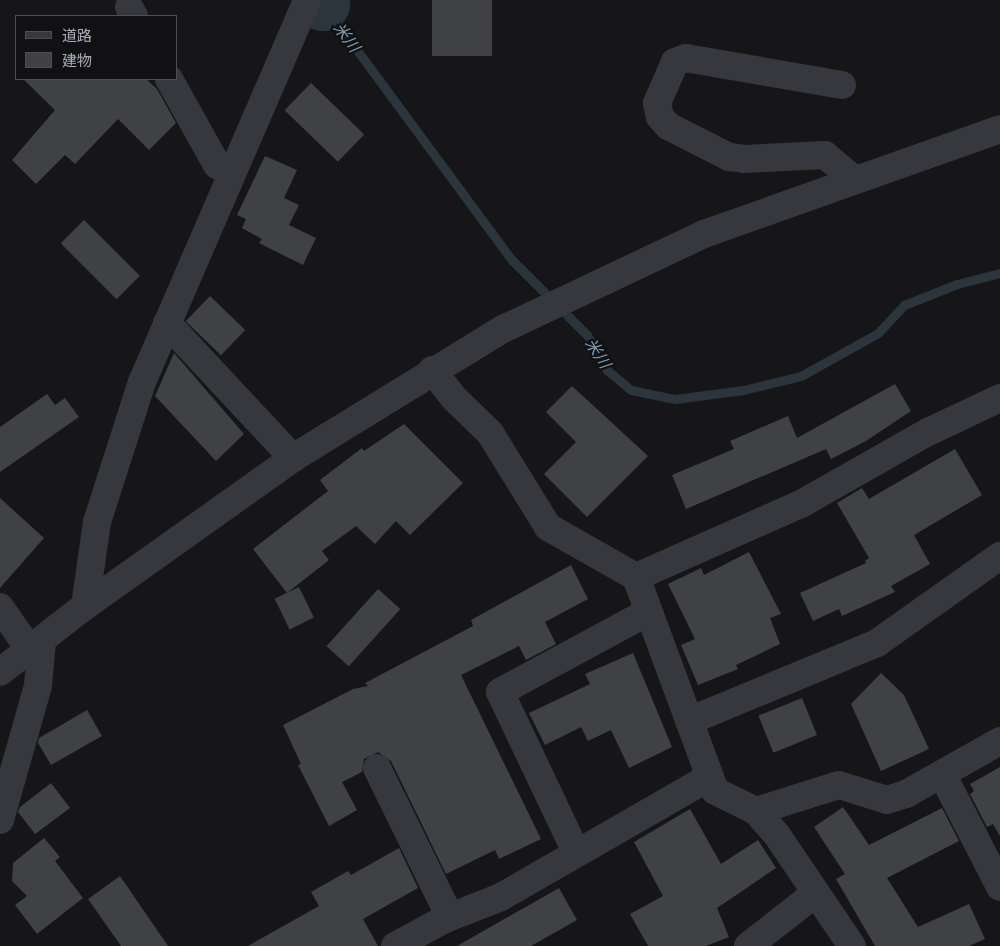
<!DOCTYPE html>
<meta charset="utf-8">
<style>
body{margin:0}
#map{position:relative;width:1000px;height:946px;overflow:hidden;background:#161618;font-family:"Golos Text","Noto Sans JP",sans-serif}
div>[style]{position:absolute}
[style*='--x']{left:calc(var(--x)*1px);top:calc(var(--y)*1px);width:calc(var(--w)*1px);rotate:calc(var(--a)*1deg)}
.stream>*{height:9px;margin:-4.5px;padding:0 4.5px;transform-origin:4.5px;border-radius:4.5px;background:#2c353c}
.river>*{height:54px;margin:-27px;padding:0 27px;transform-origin:27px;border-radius:27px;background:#2c353c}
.building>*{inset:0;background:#404145;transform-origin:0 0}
.minor>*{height:28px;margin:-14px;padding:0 14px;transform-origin:14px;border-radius:14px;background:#37383d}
span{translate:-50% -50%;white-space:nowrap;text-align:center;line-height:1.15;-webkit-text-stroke:4.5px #111113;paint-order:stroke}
.water-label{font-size:16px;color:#7f9bb3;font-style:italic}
.legend{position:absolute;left:15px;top:15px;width:162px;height:65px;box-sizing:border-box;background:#111113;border:1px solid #4d4f55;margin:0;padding:6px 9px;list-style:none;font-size:15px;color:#a8adb8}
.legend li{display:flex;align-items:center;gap:10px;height:25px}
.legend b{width:25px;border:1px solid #4d4f55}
</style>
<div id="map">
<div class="stream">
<div style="--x:323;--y:4;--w:318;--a:53.6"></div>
<div style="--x:512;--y:260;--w:106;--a:45"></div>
<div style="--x:587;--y:335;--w:40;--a:60.3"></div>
<div style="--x:607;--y:370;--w:31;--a:40"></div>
<div style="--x:631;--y:390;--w:45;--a:11.6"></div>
<div style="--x:675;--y:399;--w:69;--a:-7.5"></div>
<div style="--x:743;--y:390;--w:60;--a:-13.6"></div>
<div style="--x:801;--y:376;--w:88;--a:-29.2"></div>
<div style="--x:878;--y:333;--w:38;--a:-47"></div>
<div style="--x:904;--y:305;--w:57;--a:-21.6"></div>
<div style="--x:957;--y:284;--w:44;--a:-14.3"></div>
</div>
<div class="river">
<div style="--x:319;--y:0;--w:6;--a:45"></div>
</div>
<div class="building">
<div style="left:432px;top:0;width:60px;height:56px"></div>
<div style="clip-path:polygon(23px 79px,146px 79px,157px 89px,176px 123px,149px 150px,118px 119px,75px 164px,65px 155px,36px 184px,12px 160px,55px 110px)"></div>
<div style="left:311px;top:83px;width:74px;height:38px;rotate:44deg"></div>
<div style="clip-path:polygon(265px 156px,297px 170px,284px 198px,299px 205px,289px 225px,316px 238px,303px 265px,259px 243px,262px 239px,242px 228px,246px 219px,237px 215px)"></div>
<div style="left:84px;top:220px;width:79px;height:33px;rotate:45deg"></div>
<div style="left:210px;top:296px;width:49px;height:35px;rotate:44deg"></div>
<div style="clip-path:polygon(174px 353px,244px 434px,216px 461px,155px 396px)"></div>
<div style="clip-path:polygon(895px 384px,911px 411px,866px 441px,831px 459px,826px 449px,686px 509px,672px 475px,734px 449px,730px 441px,788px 416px,797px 438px)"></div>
<div style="clip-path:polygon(572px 386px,648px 456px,587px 517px,544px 474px,576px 442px,546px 412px)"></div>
<div style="clip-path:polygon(47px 394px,55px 405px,65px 398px,79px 417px,0 472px,0 427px)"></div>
<div style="clip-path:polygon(404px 424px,463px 483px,410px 535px,396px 521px,375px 544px,356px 526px,322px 551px,329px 560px,287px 593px,253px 549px,328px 491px,320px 480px,362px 448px,364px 451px)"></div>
<div style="clip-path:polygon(955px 449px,982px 495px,914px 535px,930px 564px,891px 586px,895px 592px,842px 616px,839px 609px,813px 621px,800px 593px,866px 563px,865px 561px,869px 558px,837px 503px,862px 488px,869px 499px)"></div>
<div style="clip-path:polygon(0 498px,44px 538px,0 588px)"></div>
<div style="clip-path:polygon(749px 552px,781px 614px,770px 618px,780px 644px,736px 665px,738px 669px,698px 685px,681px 645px,695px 639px,668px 584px,701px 568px,704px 575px)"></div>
<div style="clip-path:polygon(571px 565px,588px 599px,545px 622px,556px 644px,526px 660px,519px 646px,461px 675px,541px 839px,499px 859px,495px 850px,446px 874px,391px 761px,378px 752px,364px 759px,362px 772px,342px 782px,357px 810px,329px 826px,298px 765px,301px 764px,283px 725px,353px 689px,368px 686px,365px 683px,473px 626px,471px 620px)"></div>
<div style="left:299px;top:587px;width:34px;height:27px;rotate:64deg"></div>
<div style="left:378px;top:589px;width:30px;height:77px;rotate:42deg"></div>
<div style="clip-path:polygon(633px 653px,672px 747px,629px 768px,611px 730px,588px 741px,581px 727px,545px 745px,529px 713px,590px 684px,585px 674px)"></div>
<div style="clip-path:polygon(881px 673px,904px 695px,929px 749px,881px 771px,851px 704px)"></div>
<div style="left:802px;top:698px;width:40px;height:47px;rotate:68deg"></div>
<div style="clip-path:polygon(87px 710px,102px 736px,51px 765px,38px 743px,39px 738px)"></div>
<div style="clip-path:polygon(1000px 767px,1000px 836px,993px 824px,987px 827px,970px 794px,974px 791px,970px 784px)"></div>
<div style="clip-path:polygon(51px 783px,70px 808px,35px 834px,18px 812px,20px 807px)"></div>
<div style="clip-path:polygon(843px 807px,869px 845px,942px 808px,959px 841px,887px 878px,918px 927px,969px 904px,985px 939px,969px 946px,875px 946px,836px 879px,845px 874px,814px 827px)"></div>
<div style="clip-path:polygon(690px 809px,721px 864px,758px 840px,776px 868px,717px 908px,729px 937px,706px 946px,648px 946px,630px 914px,663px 896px,634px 842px)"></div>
<div style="clip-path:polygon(44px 838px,60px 857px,55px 861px,83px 898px,37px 934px,15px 905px,27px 896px,12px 881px,13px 863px)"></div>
<div style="clip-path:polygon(399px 848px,418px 888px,363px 919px,378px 946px,248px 946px,319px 906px,311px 892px,348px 871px,351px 875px)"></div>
<div style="clip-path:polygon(120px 876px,168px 946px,121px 946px,88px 899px)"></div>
<div style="clip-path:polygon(559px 888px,577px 920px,531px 946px,457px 946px)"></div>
</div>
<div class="minor">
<div style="--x:129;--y:7;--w:10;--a:61"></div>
<div style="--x:169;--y:79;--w:98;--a:60.8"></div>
<div style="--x:217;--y:165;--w:17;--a:28"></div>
<div style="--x:842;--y:85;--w:158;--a:-170.2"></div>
<div style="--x:686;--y:58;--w:12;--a:160"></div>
<div style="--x:675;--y:62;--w:45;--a:113.7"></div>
<div style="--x:657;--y:103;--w:14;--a:78"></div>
<div style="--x:660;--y:117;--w:12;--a:48"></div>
<div style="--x:668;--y:126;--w:68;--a:26.9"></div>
<div style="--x:729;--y:157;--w:16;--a:7"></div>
<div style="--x:745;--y:159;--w:80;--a:-2.9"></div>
<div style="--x:825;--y:155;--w:38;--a:40"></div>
<div style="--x:167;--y:323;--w:185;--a:47"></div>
<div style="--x:432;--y:370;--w:37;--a:52"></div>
<div style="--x:455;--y:399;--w:49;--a:44.2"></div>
<div style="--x:490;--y:433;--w:110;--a:58.3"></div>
<div style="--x:548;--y:527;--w:101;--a:29.6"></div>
<div style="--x:636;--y:577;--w:228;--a:69.7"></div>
<div style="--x:715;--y:791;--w:46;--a:26"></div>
<div style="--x:756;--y:811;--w:32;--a:49"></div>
<div style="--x:777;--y:835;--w:134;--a:56"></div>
<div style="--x:636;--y:577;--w:180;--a:-23.9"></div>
<div style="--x:801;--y:504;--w:146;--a:-29.6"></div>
<div style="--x:928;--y:432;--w:80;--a:-25.3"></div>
<div style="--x:85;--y:606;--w:85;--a:-81.9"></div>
<div style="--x:97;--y:522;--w:147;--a:-72.2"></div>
<div style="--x:142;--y:382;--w:416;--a:-66.6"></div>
<div style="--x:0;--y:607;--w:52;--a:55.1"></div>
<div style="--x:0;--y:672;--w:108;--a:-37.8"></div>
<div style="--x:85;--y:606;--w:255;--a:-35.4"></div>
<div style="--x:293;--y:458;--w:246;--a:-31.6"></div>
<div style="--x:503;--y:329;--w:222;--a:-25.3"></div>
<div style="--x:704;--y:234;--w:314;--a:-19.5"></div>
<div style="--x:689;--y:721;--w:204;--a:-22.5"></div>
<div style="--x:877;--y:643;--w:151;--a:-35.3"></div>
<div style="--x:377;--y:768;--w:166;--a:63.9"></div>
<div style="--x:942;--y:774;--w:127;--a:62.8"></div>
<div style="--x:756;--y:811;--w:87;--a:-17.4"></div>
<div style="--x:839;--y:785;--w:50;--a:17.4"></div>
<div style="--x:887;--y:800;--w:20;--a:-18"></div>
<div style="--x:906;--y:794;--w:108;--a:-29.4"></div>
<div style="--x:0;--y:820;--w:139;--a:-74.2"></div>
<div style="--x:38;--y:686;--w:46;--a:-85"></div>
<div style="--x:576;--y:852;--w:177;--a:-115.4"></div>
<div style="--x:500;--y:692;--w:168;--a:-28.4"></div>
<div style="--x:395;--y:946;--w:57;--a:-28.4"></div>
<div style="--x:445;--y:919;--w:60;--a:-21.4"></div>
<div style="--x:501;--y:897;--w:241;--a:-29.9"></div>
<div style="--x:748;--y:946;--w:86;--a:-37.9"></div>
</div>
<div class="water-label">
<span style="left:347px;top:37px;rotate:53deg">米川</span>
<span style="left:598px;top:353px;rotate:57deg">米川</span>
</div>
<ul class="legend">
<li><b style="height:6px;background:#37383d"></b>道路</li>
<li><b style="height:14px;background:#404145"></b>建物</li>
</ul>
</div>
